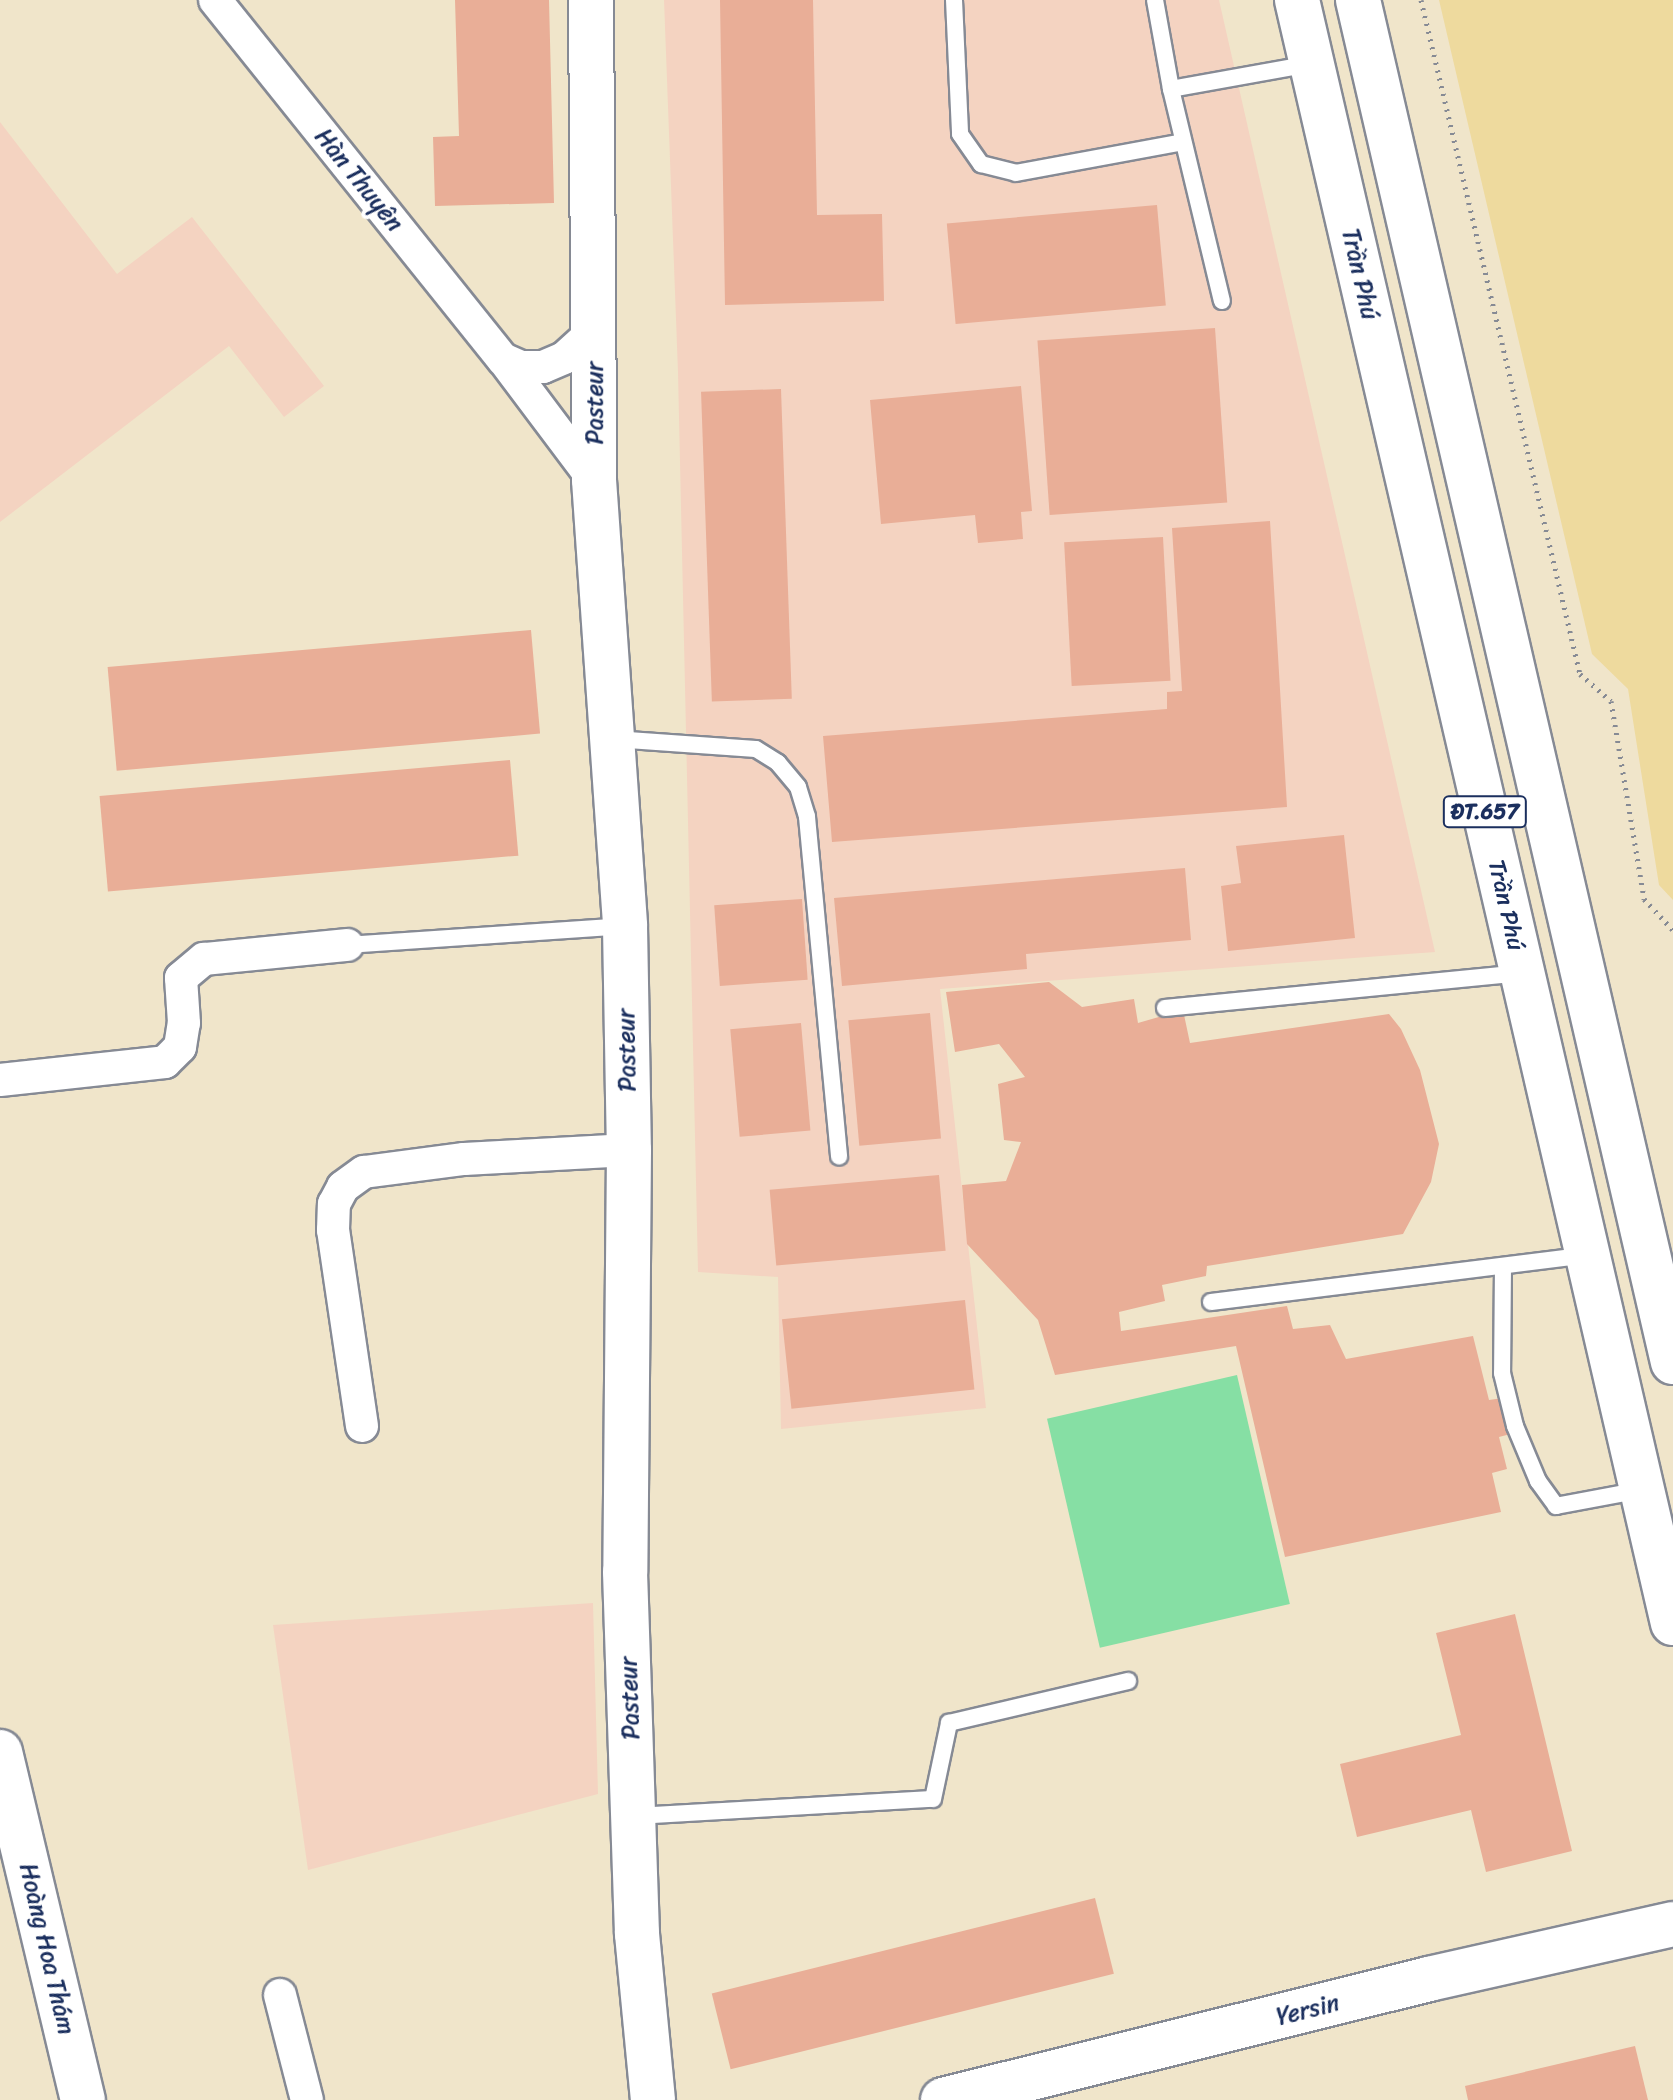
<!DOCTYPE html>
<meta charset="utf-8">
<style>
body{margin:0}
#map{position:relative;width:1673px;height:2100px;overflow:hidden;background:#f0e5ca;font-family:Sriracha,sans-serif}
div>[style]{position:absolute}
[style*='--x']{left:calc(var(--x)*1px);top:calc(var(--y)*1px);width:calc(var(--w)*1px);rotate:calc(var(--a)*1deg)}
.built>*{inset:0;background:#f4d3c1}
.green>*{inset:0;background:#86dfa4;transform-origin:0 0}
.sand>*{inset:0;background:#eeda9e}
.building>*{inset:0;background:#e9ae97;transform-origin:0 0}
.path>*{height:5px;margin-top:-2.5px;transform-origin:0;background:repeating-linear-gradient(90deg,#868a94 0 2px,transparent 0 8px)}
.roads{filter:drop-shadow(2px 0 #868a94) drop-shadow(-2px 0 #868a94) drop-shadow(0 2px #868a94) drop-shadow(0 -2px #868a94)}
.lane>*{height:16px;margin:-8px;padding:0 8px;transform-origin:8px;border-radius:8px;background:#fff}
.street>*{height:32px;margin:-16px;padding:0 16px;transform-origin:16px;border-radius:16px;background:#fff}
.secondary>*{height:44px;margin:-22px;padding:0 22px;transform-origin:22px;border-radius:22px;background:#fff}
.primary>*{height:44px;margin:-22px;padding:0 22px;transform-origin:22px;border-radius:22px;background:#fff}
span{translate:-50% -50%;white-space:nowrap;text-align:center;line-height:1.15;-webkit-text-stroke:8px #fff;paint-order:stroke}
.shield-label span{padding:2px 6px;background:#fff;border:2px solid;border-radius:6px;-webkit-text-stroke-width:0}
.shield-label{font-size:22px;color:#1b2f5e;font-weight:700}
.street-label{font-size:24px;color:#1b2f5e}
</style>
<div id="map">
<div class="built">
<div style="clip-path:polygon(664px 0,1219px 0,1435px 952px,940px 989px,986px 1408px,781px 1429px,778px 1277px,698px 1272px,678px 372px)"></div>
<div style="clip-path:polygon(0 122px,117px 274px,192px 217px,324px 386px,284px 417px,229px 346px,0 522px)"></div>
<div style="clip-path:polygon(593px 1603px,598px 1794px,308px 1870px,273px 1625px)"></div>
</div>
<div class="green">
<div style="left:1237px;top:1375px;width:235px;height:195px;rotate:77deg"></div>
</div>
<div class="sand">
<div style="clip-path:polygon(1439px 0,1673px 0,1673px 900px,1659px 885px,1628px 689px,1592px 654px)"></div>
</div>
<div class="building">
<div style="clip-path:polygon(455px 0,549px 0,554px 203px,435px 206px,433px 137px,459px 136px)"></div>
<div style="clip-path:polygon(720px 0,813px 0,817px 215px,882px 214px,884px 301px,725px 305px)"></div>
<div style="left:1157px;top:205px;width:101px;height:211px;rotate:85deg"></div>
<div style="left:1215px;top:328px;width:175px;height:178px;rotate:86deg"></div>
<div style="clip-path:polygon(1021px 386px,1032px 511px,1021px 512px,1023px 539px,978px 543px,975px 515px,881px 524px,870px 400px)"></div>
<div style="left:781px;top:389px;width:310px;height:80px;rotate:88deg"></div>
<div style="clip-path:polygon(1270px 521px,1287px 807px,832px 842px,823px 736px,1167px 709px,1167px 692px,1182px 691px,1172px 528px)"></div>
<div style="left:1163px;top:537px;width:144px;height:99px;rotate:87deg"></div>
<div style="left:531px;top:630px;width:104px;height:425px;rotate:85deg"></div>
<div style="left:510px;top:760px;width:96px;height:412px;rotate:85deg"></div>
<div style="clip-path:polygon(1344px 835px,1355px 938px,1228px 951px,1221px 886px,1241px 883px,1236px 846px)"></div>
<div style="clip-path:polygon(1185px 868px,1191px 940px,1026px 954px,1027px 969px,842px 986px,834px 898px)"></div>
<div style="left:802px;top:899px;width:81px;height:88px;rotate:86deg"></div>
<div style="clip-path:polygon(1049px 982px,1082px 1007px,1134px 999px,1138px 1023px,1183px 1010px,1190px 1043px,1389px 1014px,1401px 1029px,1420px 1070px,1439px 1144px,1431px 1182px,1403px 1234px,1207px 1266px,1206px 1276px,1162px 1285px,1165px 1301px,1119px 1312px,1121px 1331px,1287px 1306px,1293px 1329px,1330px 1325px,1346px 1359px,1473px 1336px,1489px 1400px,1510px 1397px,1518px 1432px,1499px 1437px,1507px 1469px,1492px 1473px,1501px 1512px,1285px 1557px,1236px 1346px,1055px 1375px,1038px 1320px,967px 1244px,962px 1185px,1006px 1181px,1021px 1142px,1004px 1140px,998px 1084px,1025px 1077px,999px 1044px,955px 1052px,946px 992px)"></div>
<div style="left:930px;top:1013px;width:126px;height:82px;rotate:85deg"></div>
<div style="left:801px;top:1023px;width:108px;height:71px;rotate:85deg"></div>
<div style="left:939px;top:1175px;width:76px;height:170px;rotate:85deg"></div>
<div style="left:965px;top:1300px;width:90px;height:184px;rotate:84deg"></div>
<div style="clip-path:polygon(1515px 1614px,1572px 1851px,1486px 1872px,1471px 1810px,1357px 1837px,1340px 1764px,1461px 1735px,1436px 1633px)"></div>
<div style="left:1095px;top:1898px;width:78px;height:395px;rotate:76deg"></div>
<div style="clip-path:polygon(1635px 2046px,1648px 2100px,1468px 2100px,1465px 2086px)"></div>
</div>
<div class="path">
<div style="--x:1421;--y:0;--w:693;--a:76.73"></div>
<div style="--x:1580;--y:674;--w:41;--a:41.1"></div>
<div style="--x:1611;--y:701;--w:201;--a:80.5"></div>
<div style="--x:1644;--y:899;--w:42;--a:46.9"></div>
</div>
<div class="roads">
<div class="lane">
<div style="--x:954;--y:0;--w:134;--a:87.4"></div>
<div style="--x:960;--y:134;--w:37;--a:55"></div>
<div style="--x:981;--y:164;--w:36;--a:14"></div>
<div style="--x:1016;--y:173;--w:170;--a:-10.5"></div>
<div style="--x:1155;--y:0;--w:90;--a:79.8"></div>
<div style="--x:1171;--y:89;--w:218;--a:76.5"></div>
<div style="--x:1171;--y:89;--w:141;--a:-10.2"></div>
<div style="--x:614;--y:739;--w:142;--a:4"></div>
<div style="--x:756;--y:749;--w:26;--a:32"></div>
<div style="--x:778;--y:763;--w:31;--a:50"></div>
<div style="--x:798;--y:787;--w:31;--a:73"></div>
<div style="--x:807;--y:817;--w:341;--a:84.6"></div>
<div style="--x:347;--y:945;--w:279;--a:-3.9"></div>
<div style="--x:1165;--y:1008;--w:358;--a:-5.6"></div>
<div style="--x:1503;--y:1266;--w:107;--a:90.5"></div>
<div style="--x:1502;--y:1373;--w:55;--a:76.2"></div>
<div style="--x:1515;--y:1426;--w:60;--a:67.3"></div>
<div style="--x:1538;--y:1481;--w:31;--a:54"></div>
<div style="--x:1556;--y:1506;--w:86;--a:-10.7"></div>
<div style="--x:1211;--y:1302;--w:379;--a:-7.1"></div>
<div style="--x:635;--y:1816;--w:298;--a:-3.3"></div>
<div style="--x:933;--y:1799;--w:78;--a:-78.1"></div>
<div style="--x:949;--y:1723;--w:184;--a:-13.2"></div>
</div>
<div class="street">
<div style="--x:215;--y:0;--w:460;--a:51.3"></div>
<div style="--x:503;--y:359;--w:151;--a:53.1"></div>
<div style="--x:503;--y:359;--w:20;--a:24"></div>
<div style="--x:521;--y:367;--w:22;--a:0"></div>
<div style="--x:543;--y:367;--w:23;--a:-23"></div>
<div style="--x:564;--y:358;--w:42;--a:-42.1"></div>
<div style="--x:0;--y:1080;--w:166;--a:-6.2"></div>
<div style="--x:165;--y:1062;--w:21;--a:-45"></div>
<div style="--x:180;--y:1047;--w:24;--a:-81"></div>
<div style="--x:184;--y:1023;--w:45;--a:-93.8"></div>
<div style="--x:181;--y:978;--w:30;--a:-40"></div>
<div style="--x:204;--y:959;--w:144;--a:-5.6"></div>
<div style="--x:362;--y:1426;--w:198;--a:-98.4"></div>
<div style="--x:333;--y:1230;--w:26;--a:-88"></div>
<div style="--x:334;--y:1204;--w:19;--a:-62"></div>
<div style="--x:343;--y:1187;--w:26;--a:-36"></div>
<div style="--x:364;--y:1172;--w:101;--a:-7.4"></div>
<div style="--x:464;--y:1159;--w:165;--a:-3.1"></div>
<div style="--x:280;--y:1995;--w:108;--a:75.6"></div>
</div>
<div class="secondary">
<div style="--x:591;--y:0;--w:480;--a:89.6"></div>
<div style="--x:594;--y:480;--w:447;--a:86"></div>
<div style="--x:625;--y:926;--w:224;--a:89"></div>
<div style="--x:629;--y:1150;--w:422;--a:90.5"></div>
<div style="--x:625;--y:1572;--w:362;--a:88.1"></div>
<div style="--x:637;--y:1934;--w:167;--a:84.5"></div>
<div style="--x:0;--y:1752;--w:358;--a:76.6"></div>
<div style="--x:943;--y:2100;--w:501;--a:-13.98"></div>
<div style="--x:1429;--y:1979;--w:250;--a:-12.7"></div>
</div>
<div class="primary">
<div style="--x:1297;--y:0;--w:1666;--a:76.96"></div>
<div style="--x:1358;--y:0;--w:1398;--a:76.98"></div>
</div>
</div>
<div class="shield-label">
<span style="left:1485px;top:812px">ĐT.657</span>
</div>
<div class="street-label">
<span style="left:359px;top:180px;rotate:51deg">Hàn Thuyên</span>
<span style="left:1360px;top:274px;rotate:77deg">Trần Phú</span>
<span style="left:595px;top:403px;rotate:-90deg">Pasteur</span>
<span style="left:1506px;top:905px;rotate:77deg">Trần Phú</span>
<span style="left:627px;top:1050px;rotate:-91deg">Pasteur</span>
<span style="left:630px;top:1698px;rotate:-92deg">Pasteur</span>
<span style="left:47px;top:1949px;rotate:77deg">Hoàng Hoa Thám</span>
<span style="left:1308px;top:2010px;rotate:-14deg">Yersin</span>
</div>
</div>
